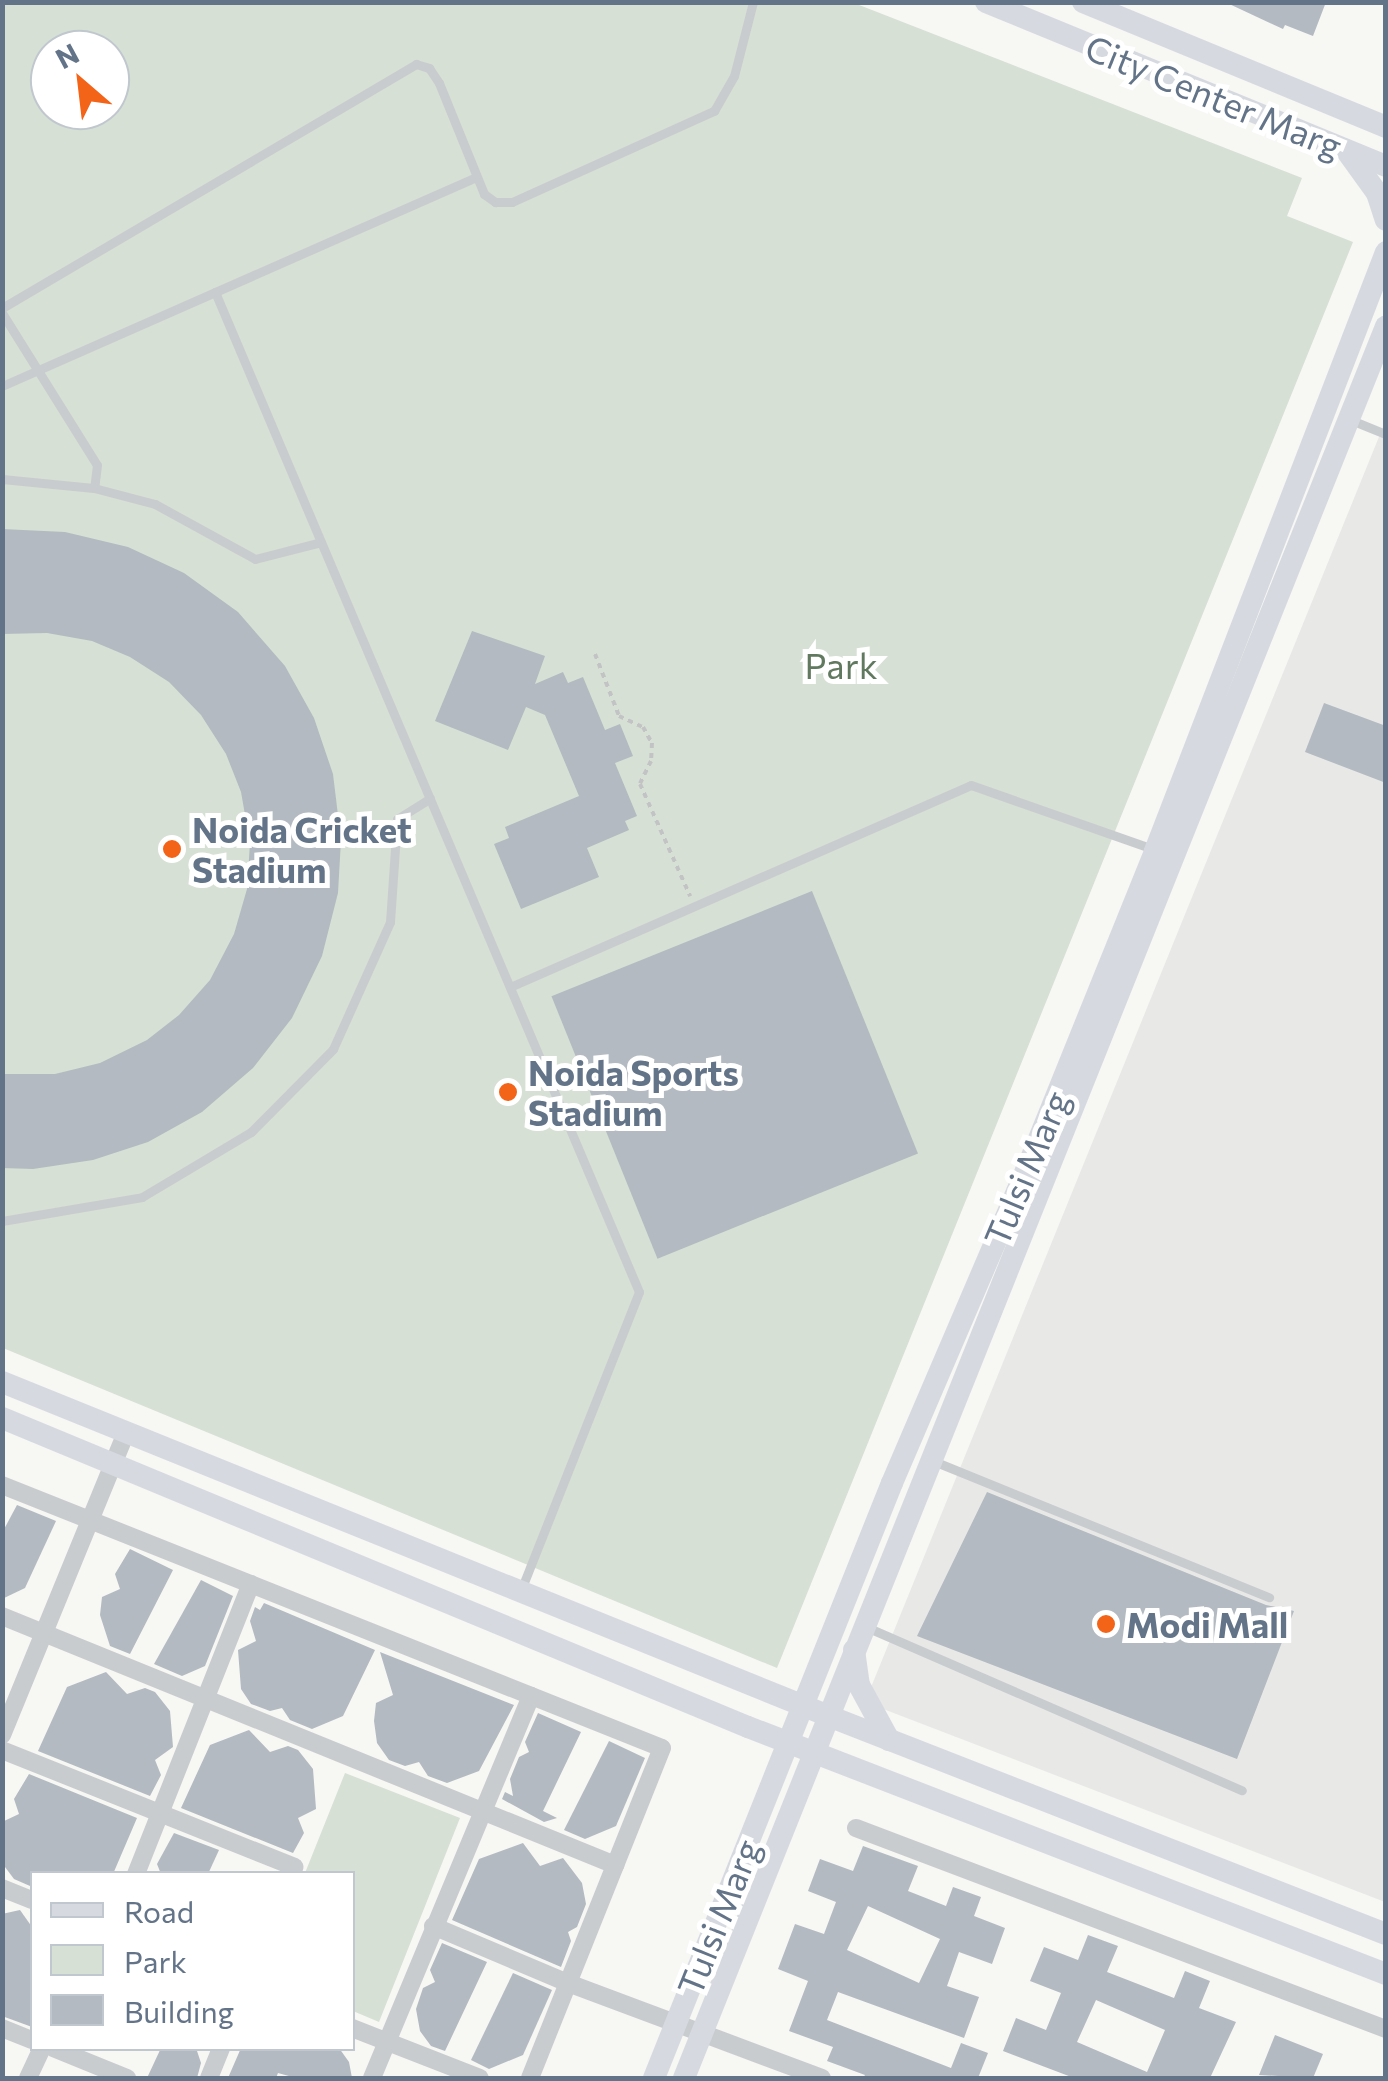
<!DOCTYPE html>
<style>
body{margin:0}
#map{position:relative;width:1388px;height:2081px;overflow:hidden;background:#f7f7f4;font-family:Commissioner,sans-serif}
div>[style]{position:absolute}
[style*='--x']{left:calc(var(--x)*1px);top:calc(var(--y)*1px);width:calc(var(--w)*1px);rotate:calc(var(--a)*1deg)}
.built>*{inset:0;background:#e8e8e7}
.green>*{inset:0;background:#d7e0d4}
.building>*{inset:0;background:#b3bac1;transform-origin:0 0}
.path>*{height:4px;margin-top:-2px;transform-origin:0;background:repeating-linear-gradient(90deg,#c2c3c5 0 5px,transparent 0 10px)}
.lane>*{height:9px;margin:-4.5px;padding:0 4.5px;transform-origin:4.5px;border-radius:4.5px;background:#c9cccf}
.street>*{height:18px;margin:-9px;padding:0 9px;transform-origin:9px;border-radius:9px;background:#c9cccf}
.secondary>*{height:22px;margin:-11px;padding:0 11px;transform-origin:11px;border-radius:11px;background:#d6dae0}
.dots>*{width:28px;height:28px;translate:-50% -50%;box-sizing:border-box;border:5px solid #fff;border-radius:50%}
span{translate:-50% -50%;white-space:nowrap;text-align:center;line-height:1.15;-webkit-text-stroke:10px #fff;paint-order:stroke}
.street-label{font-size:35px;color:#637388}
.park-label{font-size:35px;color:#61795f}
.poi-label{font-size:35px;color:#637388;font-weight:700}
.left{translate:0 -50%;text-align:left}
.frame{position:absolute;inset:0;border:5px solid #637388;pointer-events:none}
.legend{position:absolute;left:30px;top:1871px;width:325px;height:180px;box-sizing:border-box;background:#fff;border:2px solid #c1c7cf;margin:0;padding:12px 18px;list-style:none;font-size:30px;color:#637388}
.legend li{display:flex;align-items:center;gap:20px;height:50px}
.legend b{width:50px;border:2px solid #c1c7cf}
.north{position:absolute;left:30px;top:30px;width:100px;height:100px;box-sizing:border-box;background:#fff;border:2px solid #c1c7cf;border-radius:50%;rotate:332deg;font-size:28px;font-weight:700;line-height:40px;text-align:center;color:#637388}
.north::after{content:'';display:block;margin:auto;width:35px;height:45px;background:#f36318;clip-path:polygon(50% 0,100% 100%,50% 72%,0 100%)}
</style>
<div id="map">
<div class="built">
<div style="clip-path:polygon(1385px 422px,1385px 1902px,865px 1702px)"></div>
</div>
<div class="green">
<div style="clip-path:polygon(evenodd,2px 3px,854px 3px,1302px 178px,1287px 216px,1353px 242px,777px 1668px,3px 1348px,2px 3px,50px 50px,110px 50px,110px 110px,50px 110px,50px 50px)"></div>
<div style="clip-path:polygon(345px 1773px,460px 1818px,379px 2022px,353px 2011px,352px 1874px,305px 1873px)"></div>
</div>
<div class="building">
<div style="clip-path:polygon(1225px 2px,1326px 2px,1313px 36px,1285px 25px,1283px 29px)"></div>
<div style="clip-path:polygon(2px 529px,65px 532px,128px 547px,184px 573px,238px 612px,285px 666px,314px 718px,333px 774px,341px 840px,338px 893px,322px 956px,292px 1018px,253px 1068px,202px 1112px,148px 1142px,93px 1160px,33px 1169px,2px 1168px,2px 1074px,55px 1074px,100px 1063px,147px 1040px,179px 1015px,210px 980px,234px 934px,247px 889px,250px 843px,241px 792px,226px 754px,201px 715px,169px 682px,130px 657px,92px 641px,47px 633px,2px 634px)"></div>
<div style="clip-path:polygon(472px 631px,545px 656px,535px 684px,563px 672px,568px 683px,583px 677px,605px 730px,620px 724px,633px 756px,615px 763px,637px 816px,625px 821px,629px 830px,587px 848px,599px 877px,521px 909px,494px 844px,509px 838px,505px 827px,579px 796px,545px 715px,526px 707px,508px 750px,435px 721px)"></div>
<div style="clip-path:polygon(1324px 703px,1386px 726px,1386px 783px,1305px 752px)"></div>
<div style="left:812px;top:891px;width:283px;height:281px;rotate:68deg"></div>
<div style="clip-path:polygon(987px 1492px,1266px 1605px,1294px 1611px,1237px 1759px,917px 1636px)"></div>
<div style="clip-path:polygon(17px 1505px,56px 1521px,25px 1588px,2px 1599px,2px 1533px)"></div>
<div style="clip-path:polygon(130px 1549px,173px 1570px,130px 1654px,110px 1646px,100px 1615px,102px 1597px,120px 1589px,115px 1574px)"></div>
<div style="clip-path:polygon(201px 1580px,233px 1596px,205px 1666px,182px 1676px,154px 1664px)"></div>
<div style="clip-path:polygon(264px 1603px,375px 1650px,343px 1716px,312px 1729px,290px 1720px,282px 1708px,270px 1711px,251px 1704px,241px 1689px,238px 1650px,256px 1641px,250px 1621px,255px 1607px,260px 1610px)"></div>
<div style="clip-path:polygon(380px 1652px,514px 1705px,479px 1771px,447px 1783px,428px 1776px,419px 1762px,405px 1766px,389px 1760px,377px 1743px,374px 1721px,376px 1703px,393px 1695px)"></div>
<div style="clip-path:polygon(106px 1672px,127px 1694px,145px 1688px,155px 1692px,170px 1711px,173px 1747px,155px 1760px,161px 1775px,150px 1796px,38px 1751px,67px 1687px)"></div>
<div style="clip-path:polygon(538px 1713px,581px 1732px,543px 1811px,557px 1818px,544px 1822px,502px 1799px,505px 1792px,513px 1796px,510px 1779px,519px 1757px,529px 1752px,525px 1742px)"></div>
<div style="clip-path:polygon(249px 1730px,270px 1752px,288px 1746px,298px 1750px,313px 1769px,316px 1809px,298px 1818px,304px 1833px,293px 1853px,181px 1808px,210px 1745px)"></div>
<div style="clip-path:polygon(609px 1741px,645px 1758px,616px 1826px,585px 1839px,564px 1830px)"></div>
<div style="clip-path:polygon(29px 1774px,137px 1818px,113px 1874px,32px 1874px,30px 1886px,14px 1879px,2px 1863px,2px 1822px,19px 1814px,14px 1799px)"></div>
<div style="clip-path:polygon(174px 1833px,219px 1850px,208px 1874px,161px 1874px,157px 1864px)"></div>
<div style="clip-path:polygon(523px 1843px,540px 1866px,563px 1858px,582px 1883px,586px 1904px,577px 1927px,568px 1932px,571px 1941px,561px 1967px,452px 1920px,479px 1859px)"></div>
<div style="clip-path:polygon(evenodd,863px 1846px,918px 1866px,908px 1891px,946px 1906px,953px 1887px,981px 1897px,974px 1916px,1005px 1928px,992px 1964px,959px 1952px,947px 1986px,979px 1997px,964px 2038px,838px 1992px,827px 2020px,951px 2068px,961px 2043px,988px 2053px,978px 2078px,863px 2078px,865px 2075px,827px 2061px,833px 2047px,789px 2031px,808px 1981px,778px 1969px,795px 1924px,824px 1934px,836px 1902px,808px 1891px,820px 1859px,853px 1871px,863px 1846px,868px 1906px,940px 1939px,919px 1983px,847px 1950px,868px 1906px)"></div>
<div style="clip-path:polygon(20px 1910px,32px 1927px,32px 2027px,2px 2016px,2px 1914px)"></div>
<div style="clip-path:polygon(evenodd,1088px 1935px,1118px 1946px,1107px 1972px,1174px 1998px,1185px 1971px,1210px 1981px,1199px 2008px,1236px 2022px,1210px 2078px,1074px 2078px,1003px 2051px,1016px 2018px,1046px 2030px,1061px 1993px,1030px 1981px,1044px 1947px,1078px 1960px,1088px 1935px,1096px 2000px,1165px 2030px,1147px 2072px,1077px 2042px,1096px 2000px)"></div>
<div style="clip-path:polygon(442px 1943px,487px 1962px,445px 2051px,431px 2046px,420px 2031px,416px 2009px,423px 1988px,435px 1982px,430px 1970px)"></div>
<div style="clip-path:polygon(513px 1973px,552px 1990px,523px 2055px,489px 2069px,471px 2060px)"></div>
<div style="clip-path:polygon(1275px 2035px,1323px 2054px,1313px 2078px,1259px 2075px)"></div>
<div style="clip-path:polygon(161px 2048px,196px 2048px,201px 2063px,197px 2078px,147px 2078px)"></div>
<div style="clip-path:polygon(241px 2048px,339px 2048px,349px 2062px,352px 2078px,296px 2078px,278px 2073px,276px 2078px,228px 2078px)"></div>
</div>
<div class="path">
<div style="--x:595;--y:654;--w:66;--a:68.8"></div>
<div style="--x:619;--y:716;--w:26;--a:25"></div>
<div style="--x:643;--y:727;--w:18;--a:61"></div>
<div style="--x:652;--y:743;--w:18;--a:93"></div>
<div style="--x:651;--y:761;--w:25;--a:116"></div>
<div style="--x:640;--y:784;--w:123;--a:65.9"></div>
</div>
<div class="lane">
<div style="--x:215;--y:292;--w:1086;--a:67.02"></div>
<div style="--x:639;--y:1292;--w:318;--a:111.6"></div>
<div style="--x:2;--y:308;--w:481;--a:-30.5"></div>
<div style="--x:416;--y:64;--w:14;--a:17"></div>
<div style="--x:429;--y:68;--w:18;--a:56"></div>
<div style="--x:439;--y:83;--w:120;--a:67.9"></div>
<div style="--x:484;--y:194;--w:14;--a:36"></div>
<div style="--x:495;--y:202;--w:17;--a:0"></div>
<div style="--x:512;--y:202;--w:222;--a:-24.3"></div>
<div style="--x:714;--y:111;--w:40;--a:-60.3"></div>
<div style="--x:734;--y:76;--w:76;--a:-75.6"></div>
<div style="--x:2;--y:313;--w:179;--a:58"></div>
<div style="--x:97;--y:465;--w:23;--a:97"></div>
<div style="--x:2;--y:386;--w:518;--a:-23.79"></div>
<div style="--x:1351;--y:420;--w:38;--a:22"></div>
<div style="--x:2;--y:479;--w:92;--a:5.6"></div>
<div style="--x:94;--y:488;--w:63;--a:14.7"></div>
<div style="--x:155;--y:504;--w:114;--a:28.8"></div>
<div style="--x:255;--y:559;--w:68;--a:-14.4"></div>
<div style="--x:510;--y:987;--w:503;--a:-23.66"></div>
<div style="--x:971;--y:785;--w:193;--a:19.4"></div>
<div style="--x:2;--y:1221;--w:142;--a:-9.7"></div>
<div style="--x:142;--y:1197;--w:127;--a:-30.8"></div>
<div style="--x:251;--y:1132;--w:117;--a:-45.3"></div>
<div style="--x:333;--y:1049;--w:139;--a:-65.8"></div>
<div style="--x:390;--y:922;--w:103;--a:-86.1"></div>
<div style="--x:397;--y:819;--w:39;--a:-32"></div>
<div style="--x:931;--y:1460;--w:365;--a:22.1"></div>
<div style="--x:864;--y:1626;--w:412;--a:23.5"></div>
</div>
<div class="street">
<div style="--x:2;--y:1485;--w:710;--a:21.73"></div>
<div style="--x:662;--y:1748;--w:355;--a:111.8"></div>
<div style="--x:2;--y:1616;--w:662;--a:22.11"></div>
<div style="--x:2;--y:1735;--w:327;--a:-67.7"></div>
<div style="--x:2;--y:1750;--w:315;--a:21.8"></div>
<div style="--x:294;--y:1867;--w:8;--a:113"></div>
<div style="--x:856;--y:1828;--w:567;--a:20.77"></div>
<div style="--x:136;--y:1874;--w:312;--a:-68.4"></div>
<div style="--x:2;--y:1888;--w:32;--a:22"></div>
<div style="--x:433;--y:1926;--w:147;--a:22.9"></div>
<div style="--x:568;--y:1983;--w:271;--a:20.5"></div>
<div style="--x:2;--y:2028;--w:32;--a:22"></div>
<div style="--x:352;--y:2028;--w:137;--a:21.3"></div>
<div style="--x:53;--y:2048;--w:80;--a:22.1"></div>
<div style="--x:28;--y:2078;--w:33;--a:-65"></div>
<div style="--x:209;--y:2078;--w:32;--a:-68"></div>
<div style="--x:372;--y:2078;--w:414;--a:-67.4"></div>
</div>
<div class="secondary">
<div style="--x:986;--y:2;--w:432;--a:22.3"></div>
<div style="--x:1083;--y:2;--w:328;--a:22.4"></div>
<div style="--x:1346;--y:150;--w:53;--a:54.2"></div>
<div style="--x:1377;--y:193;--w:28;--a:72"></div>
<div style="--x:2;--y:1382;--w:889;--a:22"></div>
<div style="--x:826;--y:1715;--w:601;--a:21.36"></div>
<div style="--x:2;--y:1418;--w:807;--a:22.5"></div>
<div style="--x:748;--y:1727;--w:684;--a:21.16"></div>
<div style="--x:854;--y:1650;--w:35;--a:82"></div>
<div style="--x:859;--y:1685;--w:63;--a:61.4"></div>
<div style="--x:654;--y:2078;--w:641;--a:-68.2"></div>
<div style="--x:892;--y:1483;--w:340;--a:-66.8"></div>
<div style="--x:1026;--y:1171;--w:345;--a:-68"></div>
<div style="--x:1155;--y:851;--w:642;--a:-68.91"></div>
<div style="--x:684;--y:2078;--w:1887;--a:-68.16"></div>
</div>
<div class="dots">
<div style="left:172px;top:849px;background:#f36318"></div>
<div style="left:508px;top:1092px;background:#f36318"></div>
<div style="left:1106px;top:1624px;background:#f36318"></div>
</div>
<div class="street-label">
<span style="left:1214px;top:96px;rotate:22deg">City Center Marg</span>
<span style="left:1026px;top:1168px;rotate:-67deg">Tulsi Marg</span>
<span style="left:718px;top:1917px;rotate:-68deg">Tulsi Marg</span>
</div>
<div class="park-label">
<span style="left:841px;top:665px">Park</span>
</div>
<div class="poi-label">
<span class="left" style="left:192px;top:849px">Noida Cricket<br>Stadium</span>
<span class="left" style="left:528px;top:1092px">Noida Sports<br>Stadium</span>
<span class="left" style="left:1126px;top:1624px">Modi Mall</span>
</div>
<div class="frame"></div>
<ul class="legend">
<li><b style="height:12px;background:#d6dae0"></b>Road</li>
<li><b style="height:28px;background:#d7e0d4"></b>Park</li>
<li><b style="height:28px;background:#b3bac1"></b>Building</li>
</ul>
<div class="north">N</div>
</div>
